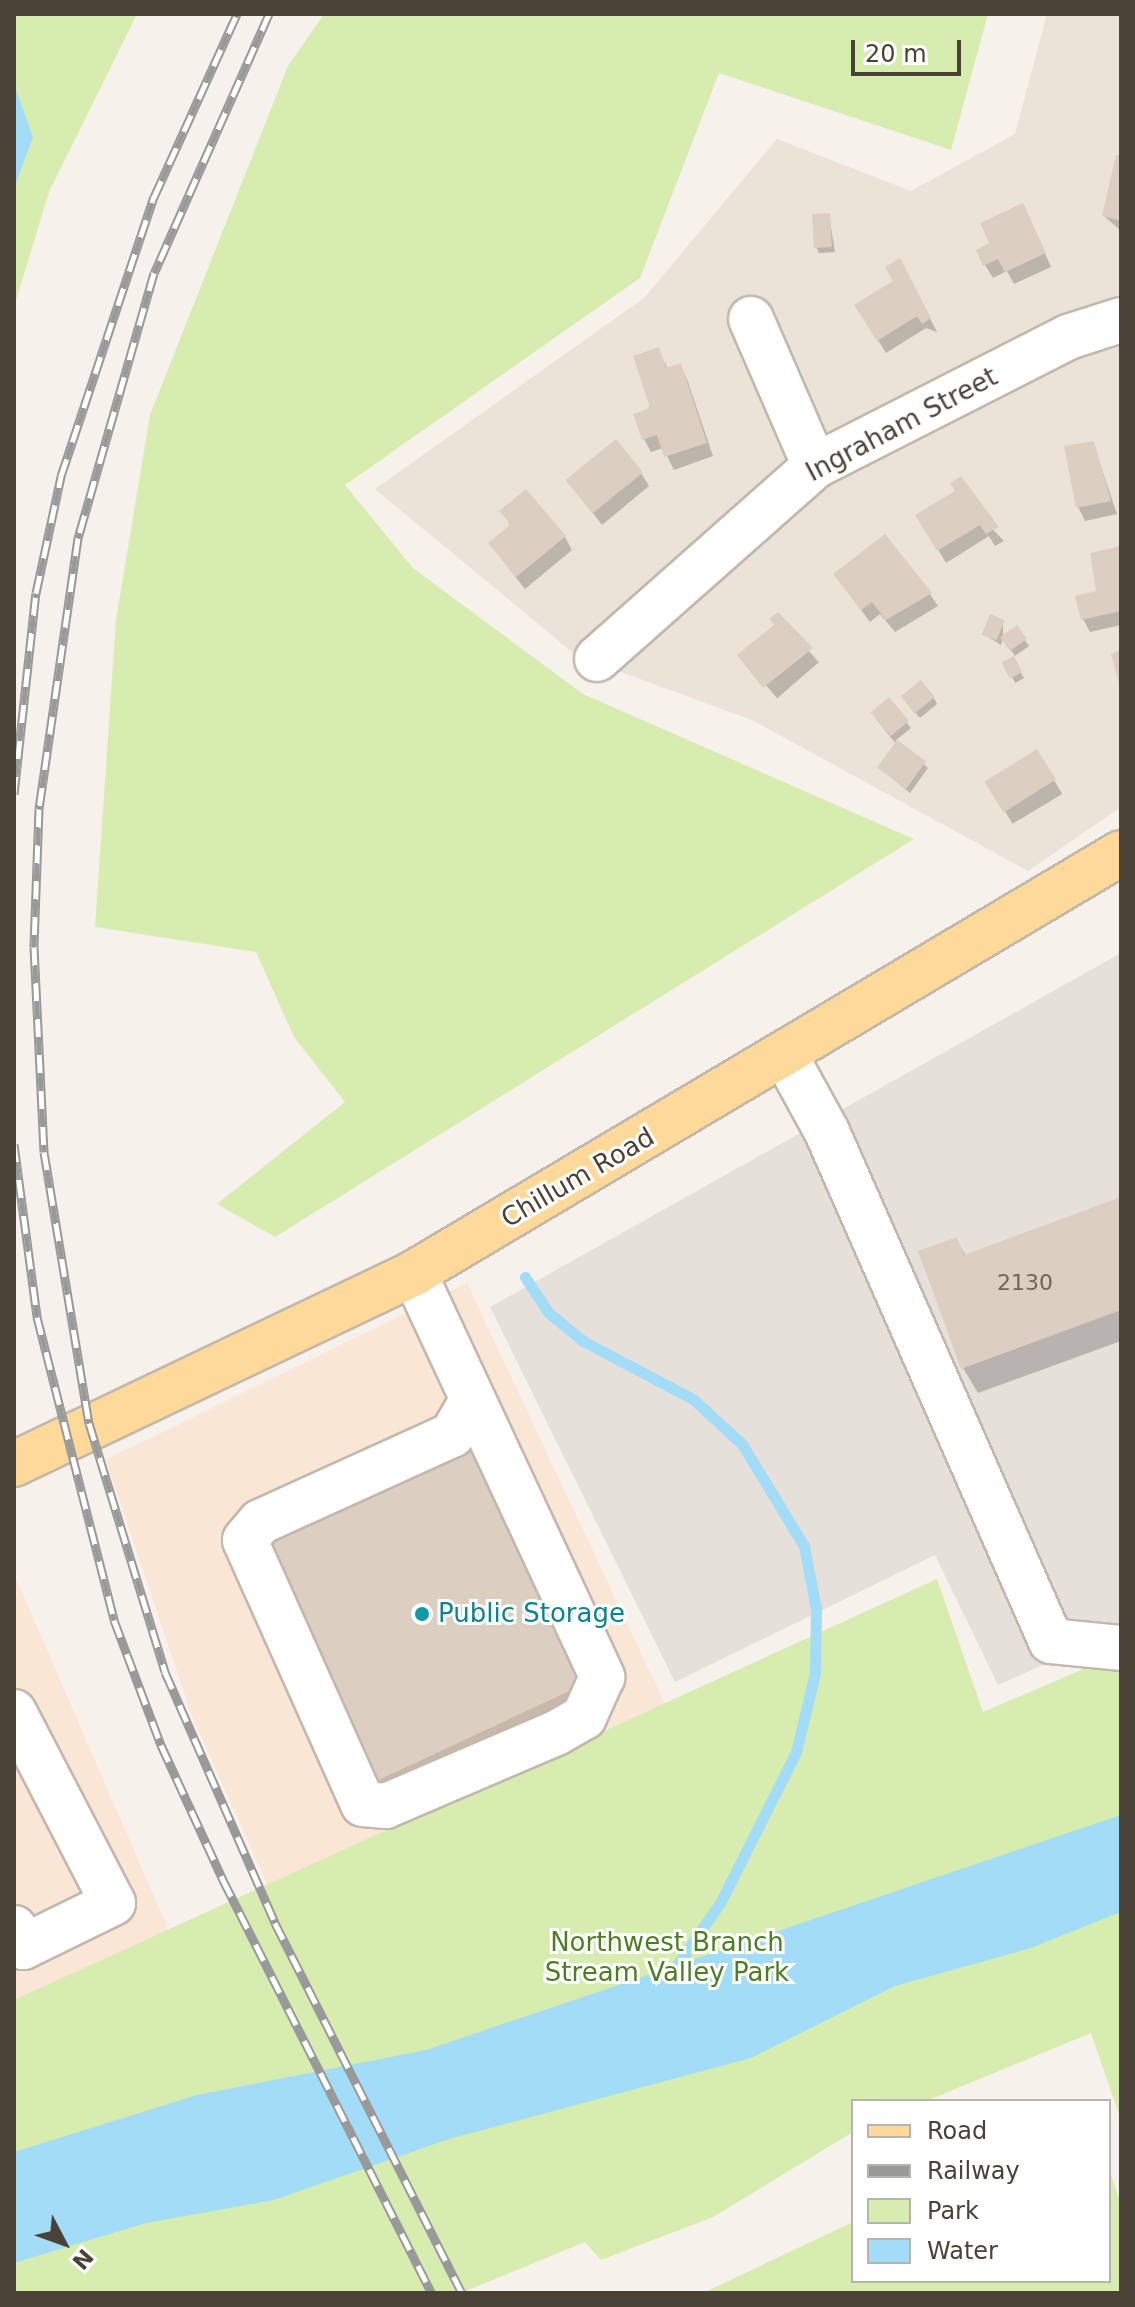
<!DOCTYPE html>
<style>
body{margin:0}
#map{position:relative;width:1135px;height:2307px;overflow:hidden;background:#f6f1ea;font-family:"DejaVu Sans",sans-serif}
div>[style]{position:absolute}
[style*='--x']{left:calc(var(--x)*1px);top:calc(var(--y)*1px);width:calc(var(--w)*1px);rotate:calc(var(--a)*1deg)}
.residential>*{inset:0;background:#ebe3d8}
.commercial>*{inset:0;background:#f9e6d4}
.industrial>*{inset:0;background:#e6e0db}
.green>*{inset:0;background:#d7edb0}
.water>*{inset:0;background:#a2dcf7}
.shadow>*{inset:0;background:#0003;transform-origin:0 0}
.stream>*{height:11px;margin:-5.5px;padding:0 5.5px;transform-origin:5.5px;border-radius:5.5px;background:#a2dcf7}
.building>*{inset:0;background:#dccfc1;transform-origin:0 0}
.roads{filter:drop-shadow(2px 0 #c3b8ac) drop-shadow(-2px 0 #c3b8ac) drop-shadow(0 2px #c3b8ac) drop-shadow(0 -2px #c3b8ac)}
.minor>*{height:44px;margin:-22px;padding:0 22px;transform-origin:22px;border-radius:22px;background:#fff}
.major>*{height:44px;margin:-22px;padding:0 22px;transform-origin:22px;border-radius:22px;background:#ffd99a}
.rail>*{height:9px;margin-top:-4.5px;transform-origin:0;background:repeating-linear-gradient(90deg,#fff 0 18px,#999 0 36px);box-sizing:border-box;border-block:2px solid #999}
.dots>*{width:22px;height:22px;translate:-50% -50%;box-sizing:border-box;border:4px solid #fff;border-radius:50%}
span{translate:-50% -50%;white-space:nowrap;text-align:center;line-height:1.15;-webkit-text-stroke:6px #fff;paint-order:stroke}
.number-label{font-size:22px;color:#6f655a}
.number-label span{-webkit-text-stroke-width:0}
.street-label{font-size:26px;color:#4b4237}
.culture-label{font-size:26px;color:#0d838f}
.left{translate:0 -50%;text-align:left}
.park-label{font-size:26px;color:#4e7e23}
.frame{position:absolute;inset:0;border:16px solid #4b4237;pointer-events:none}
.legend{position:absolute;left:851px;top:2099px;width:260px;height:184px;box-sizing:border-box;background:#fff;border:2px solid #b7b3af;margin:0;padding:10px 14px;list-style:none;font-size:24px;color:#4b4237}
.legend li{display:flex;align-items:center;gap:16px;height:40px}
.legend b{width:40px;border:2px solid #b7b3af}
.north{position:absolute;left:24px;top:2203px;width:80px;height:80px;-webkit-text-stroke:6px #fff;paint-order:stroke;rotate:131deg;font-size:22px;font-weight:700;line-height:32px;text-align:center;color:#4b4237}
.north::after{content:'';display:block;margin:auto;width:28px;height:36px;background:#4b4237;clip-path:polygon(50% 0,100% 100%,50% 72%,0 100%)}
.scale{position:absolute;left:851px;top:40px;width:110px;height:36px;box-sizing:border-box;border:4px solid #4b4237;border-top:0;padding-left:10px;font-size:24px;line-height:28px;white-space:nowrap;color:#4b4237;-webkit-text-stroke:6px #fff;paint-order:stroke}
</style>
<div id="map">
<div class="residential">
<div style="clip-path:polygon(1047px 14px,1121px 14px,1121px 807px,1028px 871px,752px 720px,577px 656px,375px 489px,644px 298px,777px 139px,911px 191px,1015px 134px)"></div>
</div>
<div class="commercial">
<div style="clip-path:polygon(467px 1283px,665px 1704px,268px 1886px,192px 1716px,106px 1460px)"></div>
<div style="clip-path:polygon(14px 1574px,169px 1931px,14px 2000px)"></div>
</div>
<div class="industrial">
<div style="clip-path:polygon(1121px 953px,1121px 1630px,998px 1685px,935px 1555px,675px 1682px,490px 1307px)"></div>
</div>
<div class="green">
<div style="clip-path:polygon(14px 14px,137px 14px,49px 192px,14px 307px)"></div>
<div style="clip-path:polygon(324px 14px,988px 14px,951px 150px,719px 73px,640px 278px,345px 485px,413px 568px,583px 694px,914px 839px,275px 1237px,217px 1204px,345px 1102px,294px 1037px,256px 952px,95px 927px,116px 620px,150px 415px,288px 66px)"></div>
<div style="clip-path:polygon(937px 1579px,983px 1712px,1121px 1653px,1121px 2120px,1091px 2033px,926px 2101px,853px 2101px,853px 2132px,713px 2217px,601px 2260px,585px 2242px,461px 2293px,14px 2293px,14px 2000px)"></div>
<div style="clip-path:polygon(1109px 2169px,1121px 2205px,1121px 2293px,703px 2293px,853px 2222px,853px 2281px,1109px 2281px)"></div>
</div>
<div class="water">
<div style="clip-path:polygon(14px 84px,33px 137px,14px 188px)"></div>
<div style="clip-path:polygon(1121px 1815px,1121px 1912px,1031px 1948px,895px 1986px,751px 2058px,449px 2139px,274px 2200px,146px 2223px,14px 2263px,14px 2152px,197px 2095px,426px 2050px)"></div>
</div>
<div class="shadow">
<div style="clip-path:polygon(1121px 158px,1121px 231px,1104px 216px)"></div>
<div style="clip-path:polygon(829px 215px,835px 252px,819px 253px,816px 247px)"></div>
<div style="clip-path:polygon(1030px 219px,1051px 267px,1014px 284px,1007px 271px,993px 278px,985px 265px)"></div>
<div style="clip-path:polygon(907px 274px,937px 332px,926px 328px,886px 353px,864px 318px)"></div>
<div style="clip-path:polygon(658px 350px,668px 369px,680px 366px,687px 379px,713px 456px,674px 470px,663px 448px,651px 452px,644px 439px)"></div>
<div style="clip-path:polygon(1093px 443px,1117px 514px,1085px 521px,1078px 507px)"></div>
<div style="clip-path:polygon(641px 473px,649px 486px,602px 525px,569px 481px)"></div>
<div style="clip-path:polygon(957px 492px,1004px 541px,995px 546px,989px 536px,946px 563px,918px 515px)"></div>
<div style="clip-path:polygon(502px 511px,565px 537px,572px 550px,525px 589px,490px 544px,511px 526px)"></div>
<div style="clip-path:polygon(1121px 550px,1121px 625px,1090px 632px,1083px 619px)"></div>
<div style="clip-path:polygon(835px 575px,930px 594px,938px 606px,895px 632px,880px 614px,870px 622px)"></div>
<div style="left:782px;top:620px;width:56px;height:55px;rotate:49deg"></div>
<div style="clip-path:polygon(1003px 621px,1003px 637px,1016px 628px,1029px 646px,1015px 656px,1003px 638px,1001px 645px,985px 635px)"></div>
<div style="left:1013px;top:659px;width:22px;height:10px;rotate:60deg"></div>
<div style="clip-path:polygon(934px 698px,937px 704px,920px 718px,907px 703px)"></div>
<div style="clip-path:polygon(888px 700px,911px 728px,895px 741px,928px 768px,910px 793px,879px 767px,896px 744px,876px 719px)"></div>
<div style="left:1037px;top:752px;width:49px;height:58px;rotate:59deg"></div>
<div style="clip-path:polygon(1121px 1204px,1121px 1341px,978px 1393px,963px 1368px,956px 1240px,966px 1256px)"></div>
<div style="clip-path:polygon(471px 1446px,596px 1711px,388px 1808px,374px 1783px)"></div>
</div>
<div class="stream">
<div style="--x:525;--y:1277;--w:42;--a:56.7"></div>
<div style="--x:548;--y:1312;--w:45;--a:39.6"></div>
<div style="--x:583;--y:1341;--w:124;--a:27.8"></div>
<div style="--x:693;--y:1399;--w:67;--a:42.6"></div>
<div style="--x:742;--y:1444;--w:119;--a:58.7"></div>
<div style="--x:804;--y:1546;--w:64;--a:79.2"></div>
<div style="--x:816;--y:1609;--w:64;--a:90.9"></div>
<div style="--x:815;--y:1673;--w:81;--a:103.5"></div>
<div style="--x:796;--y:1752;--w:169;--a:116.7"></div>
<div style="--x:720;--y:1903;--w:95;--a:124.7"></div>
</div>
<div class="building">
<div style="clip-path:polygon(1116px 155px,1121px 156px,1121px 221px,1102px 216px)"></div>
<div style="clip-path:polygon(1023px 203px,1046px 253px,1005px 272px,998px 259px,983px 266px,976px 250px,989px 243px,980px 223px)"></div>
<div style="left:830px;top:213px;width:34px;height:18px;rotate:87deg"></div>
<div style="clip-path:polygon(900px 258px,931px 318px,922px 324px,917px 316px,877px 341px,854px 305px,893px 281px,885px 267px)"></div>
<div style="clip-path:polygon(659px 347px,666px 368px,681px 363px,707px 443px,664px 457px,657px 435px,642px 440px,633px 414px,650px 408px,633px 356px)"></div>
<div style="left:616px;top:439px;width:43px;height:65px;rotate:51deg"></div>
<div style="clip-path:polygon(1094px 441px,1111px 501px,1076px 508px,1064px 446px)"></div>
<div style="clip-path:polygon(961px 476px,999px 527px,986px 534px,980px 525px,937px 551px,915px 515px,955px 491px,950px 483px)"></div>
<div style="clip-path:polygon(526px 489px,566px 536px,516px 577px,488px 543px,511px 524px,499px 511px)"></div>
<div style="clip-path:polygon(885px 534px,932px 593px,886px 620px,872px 602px,861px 610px,833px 574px)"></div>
<div style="clip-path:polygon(1121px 546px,1121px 611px,1081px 620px,1075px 596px,1096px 591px,1090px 553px)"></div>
<div style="clip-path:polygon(778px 612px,813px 648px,763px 688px,737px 655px,774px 625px,769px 619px)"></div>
<div style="left:990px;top:614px;width:16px;height:22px;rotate:22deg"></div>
<div style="left:1017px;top:625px;width:17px;height:21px;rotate:54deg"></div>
<div style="clip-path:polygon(1121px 650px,1121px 687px,1120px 687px,1111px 654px)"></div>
<div style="left:1014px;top:656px;width:18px;height:14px;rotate:63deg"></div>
<div style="left:921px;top:680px;width:22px;height:26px;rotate:51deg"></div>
<div style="left:889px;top:697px;width:31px;height:24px;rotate:50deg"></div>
<div style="left:897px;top:740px;width:36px;height:34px;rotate:36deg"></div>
<div style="left:1037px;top:749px;width:36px;height:62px;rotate:58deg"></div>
<div style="clip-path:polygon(1121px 1197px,1121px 1310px,961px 1369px,918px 1251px,957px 1237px,964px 1255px)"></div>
<div style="left:472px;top:1444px;width:265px;height:233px;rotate:65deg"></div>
</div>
<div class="roads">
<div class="minor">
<div style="--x:751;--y:319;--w:160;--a:66.5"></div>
<div style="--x:597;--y:659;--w:291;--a:-41.5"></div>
<div style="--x:815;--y:466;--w:284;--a:-27"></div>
<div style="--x:1068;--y:337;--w:56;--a:-17.8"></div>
<div style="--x:786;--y:1057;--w:85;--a:61.3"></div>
<div style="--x:827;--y:1132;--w:556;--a:66.25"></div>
<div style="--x:1051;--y:1641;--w:70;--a:5.7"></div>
<div style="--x:414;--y:1273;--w:446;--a:65"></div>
<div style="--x:602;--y:1677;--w:44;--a:114.2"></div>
<div style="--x:584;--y:1717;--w:32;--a:150"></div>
<div style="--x:556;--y:1733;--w:185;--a:156.8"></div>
<div style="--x:386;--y:1806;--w:23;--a:-175"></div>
<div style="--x:363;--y:1804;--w:289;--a:-114.1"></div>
<div style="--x:245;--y:1540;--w:23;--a:-50"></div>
<div style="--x:260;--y:1522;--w:211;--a:-24.4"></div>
<div style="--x:452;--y:1435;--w:39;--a:-60"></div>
<div style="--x:14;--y:1712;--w:215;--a:62.6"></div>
<div style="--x:113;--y:1903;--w:100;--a:153.9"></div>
<div style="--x:23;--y:1947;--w:21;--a:-115"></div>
</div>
<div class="major">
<div style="--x:14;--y:1464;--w:443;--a:-25.5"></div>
<div style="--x:414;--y:1273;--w:822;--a:-30.71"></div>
</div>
</div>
<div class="rail">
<div style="--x:269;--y:14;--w:283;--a:113.9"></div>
<div style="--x:154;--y:273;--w:276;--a:106"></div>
<div style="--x:78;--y:538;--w:274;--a:98.2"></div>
<div style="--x:39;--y:809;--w:138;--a:92.1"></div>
<div style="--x:34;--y:947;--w:205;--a:87.2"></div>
<div style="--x:44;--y:1152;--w:275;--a:80.6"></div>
<div style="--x:89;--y:1423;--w:260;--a:73"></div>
<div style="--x:165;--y:1672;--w:274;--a:66.3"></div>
<div style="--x:275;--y:1923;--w:415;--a:63.2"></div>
<div style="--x:14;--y:794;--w:202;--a:-83.8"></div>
<div style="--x:36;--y:593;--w:120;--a:-77.9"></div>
<div style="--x:61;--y:476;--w:294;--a:-71.6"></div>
<div style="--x:154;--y:197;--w:201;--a:-65.6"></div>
<div style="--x:14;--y:1144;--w:175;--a:82.4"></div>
<div style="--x:37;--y:1317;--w:313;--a:75.7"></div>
<div style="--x:114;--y:1620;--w:134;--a:69.4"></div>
<div style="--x:161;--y:1745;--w:149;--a:65.3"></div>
<div style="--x:223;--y:1880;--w:463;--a:63.2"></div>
</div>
<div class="dots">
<div style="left:422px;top:1614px;background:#0f9aa8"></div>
</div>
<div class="number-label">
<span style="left:1025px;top:1283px">2130</span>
</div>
<div class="street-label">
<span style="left:902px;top:425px;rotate:-28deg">Ingraham Street</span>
<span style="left:578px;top:1178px;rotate:-30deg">Chillum Road</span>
</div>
<div class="culture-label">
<span class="left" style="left:438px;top:1614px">Public Storage</span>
</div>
<div class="park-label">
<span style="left:667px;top:1958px">Northwest Branch<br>Stream Valley Park</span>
</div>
<div class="frame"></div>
<ul class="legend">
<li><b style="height:10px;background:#ffd99a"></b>Road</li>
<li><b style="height:10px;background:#999"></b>Railway</li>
<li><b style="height:22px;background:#d7edb0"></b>Park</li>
<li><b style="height:22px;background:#a2dcf7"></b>Water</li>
</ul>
<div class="north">N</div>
<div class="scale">20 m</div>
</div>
